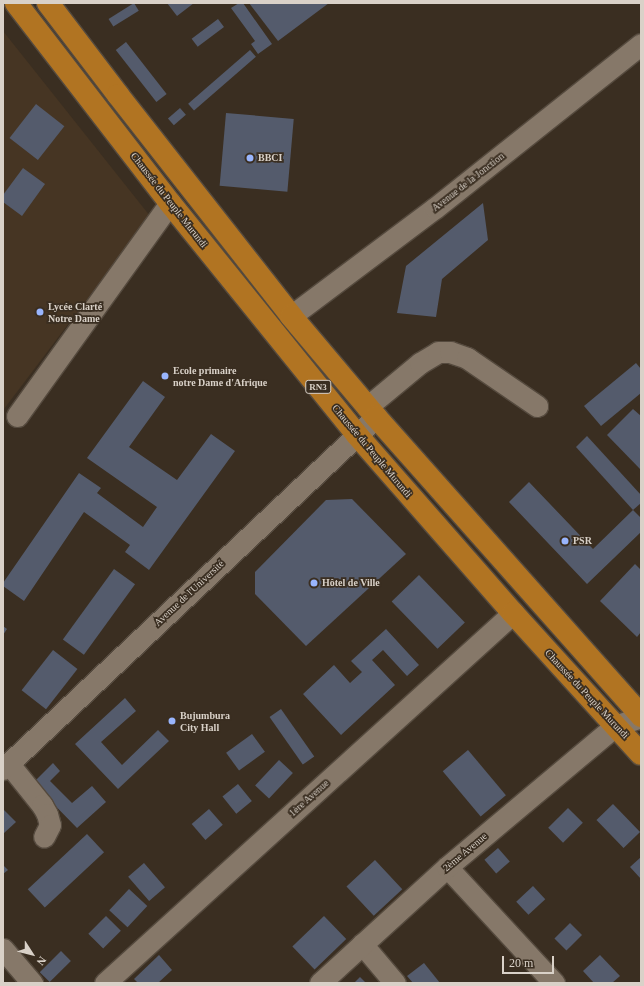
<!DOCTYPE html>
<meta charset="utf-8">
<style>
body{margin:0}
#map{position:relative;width:644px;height:986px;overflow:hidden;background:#3a2e21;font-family:Georgia,serif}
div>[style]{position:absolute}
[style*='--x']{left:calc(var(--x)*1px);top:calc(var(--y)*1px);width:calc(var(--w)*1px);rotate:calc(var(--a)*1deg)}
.built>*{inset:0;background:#463523}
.building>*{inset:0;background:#545b6c;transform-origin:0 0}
.roads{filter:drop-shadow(1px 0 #554a3e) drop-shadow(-1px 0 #554a3e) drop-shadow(0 1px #554a3e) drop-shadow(0 -1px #554a3e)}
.minor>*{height:21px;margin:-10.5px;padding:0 10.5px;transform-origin:10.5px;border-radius:10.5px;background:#867869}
.highway>*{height:22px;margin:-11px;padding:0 11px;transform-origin:11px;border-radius:11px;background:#b17422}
.dots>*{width:11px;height:11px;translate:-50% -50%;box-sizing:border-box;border:2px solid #3a2e21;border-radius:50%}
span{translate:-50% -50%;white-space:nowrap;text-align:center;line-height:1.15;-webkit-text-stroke:3.5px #3a2e21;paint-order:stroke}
.shield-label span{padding:1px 3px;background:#3a2e21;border:1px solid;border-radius:3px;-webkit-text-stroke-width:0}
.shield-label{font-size:9px;color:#d9d1c8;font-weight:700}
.poi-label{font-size:10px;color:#d9d1c8;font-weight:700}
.left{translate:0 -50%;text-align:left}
.street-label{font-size:10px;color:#d9d1c8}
.frame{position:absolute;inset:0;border:4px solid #d9d1c8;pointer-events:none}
.north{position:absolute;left:12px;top:934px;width:40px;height:40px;-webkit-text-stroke:3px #3a2e21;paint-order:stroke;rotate:126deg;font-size:11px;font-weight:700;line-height:16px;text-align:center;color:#d9d1c8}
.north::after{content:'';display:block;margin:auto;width:14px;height:18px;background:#d9d1c8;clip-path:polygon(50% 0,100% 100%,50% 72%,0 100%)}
.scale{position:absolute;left:502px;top:956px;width:52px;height:18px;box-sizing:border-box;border:2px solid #d9d1c8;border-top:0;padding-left:5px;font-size:12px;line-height:14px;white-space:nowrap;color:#d9d1c8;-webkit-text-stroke:3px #3a2e21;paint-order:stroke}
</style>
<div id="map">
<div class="built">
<div style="clip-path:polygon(3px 31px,150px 216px,4px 409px,3px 408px)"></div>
</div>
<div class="building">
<div style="left:134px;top:3px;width:9px;height:30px;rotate:58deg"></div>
<div style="clip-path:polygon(167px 3px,194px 3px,177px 16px)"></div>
<div style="clip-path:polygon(239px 3px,243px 3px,272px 44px,258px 54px,251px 44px,255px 41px,231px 8px)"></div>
<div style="clip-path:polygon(249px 3px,329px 3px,278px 41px)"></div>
<div style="left:218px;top:19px;width:10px;height:33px;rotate:53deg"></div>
<div style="left:126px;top:42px;width:66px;height:13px;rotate:52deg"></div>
<div style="left:250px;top:50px;width:9px;height:82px;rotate:49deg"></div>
<div style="left:36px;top:104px;width:36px;height:43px;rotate:38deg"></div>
<div style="left:180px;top:108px;width:9px;height:16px;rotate:49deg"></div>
<div style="left:226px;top:113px;width:68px;height:73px;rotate:5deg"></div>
<div style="clip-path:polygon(23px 168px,45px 184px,22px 216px,3px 202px,3px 195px)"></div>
<div style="clip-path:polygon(483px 203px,488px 240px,442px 279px,436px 317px,397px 313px,406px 266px)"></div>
<div style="clip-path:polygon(636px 363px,641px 369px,641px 393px,601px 426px,584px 406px)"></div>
<div style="clip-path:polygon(143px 381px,165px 397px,129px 447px,177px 480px,211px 434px,235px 451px,149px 570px,125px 552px,130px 545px,84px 512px,24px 601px,3px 586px,3px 583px,79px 473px,101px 488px,97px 493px,143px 527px,157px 507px,87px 458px)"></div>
<div style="clip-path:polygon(633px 409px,641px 416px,641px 470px,607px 435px)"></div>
<div style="clip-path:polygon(587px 436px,641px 495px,641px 503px,633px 510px,576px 447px)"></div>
<div style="clip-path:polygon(529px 482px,593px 549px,633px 510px,641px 518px,641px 532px,587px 584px,509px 502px)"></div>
<div style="clip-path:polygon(352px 499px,406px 554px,306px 646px,255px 594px,255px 572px,326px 500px)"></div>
<div style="clip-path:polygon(635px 564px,641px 570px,641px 632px,637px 637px,600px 601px)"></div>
<div style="left:114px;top:569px;width:26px;height:87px;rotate:36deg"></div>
<div style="left:419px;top:575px;width:66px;height:38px;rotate:46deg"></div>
<div style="clip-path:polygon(3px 626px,7px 629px,3px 635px)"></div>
<div style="clip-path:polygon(386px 629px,419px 665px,407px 676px,383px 650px,372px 660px,395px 685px,341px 735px,303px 694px,334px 665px,350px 683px,362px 672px,351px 661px)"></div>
<div style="left:53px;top:650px;width:31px;height:51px;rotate:38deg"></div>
<div style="clip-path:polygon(125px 698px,136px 711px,101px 742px,122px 765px,158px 730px,169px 741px,118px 789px,75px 744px)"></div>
<div style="left:281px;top:709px;width:58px;height:14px;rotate:55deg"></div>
<div style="left:252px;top:734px;width:22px;height:32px;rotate:54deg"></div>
<div style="left:468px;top:750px;width:59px;height:33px;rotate:50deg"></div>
<div style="left:279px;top:760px;width:19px;height:35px;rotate:43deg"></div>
<div style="clip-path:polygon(53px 763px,60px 771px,50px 781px,72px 803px,92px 786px,106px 802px,77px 828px,33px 783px)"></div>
<div style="left:238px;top:784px;width:22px;height:20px;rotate:51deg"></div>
<div style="left:613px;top:804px;width:39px;height:23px;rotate:46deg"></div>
<div style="left:568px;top:808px;width:21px;height:28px;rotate:45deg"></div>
<div style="clip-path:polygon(3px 809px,16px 822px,3px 834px)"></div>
<div style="left:209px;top:809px;width:21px;height:23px;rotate:49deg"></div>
<div style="left:87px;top:834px;width:25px;height:81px;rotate:47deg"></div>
<div style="left:498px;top:848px;width:18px;height:18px;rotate:49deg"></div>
<div style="clip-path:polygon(641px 857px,641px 879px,630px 867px)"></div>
<div style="left:375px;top:860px;width:40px;height:39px;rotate:47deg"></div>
<div style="left:144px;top:863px;width:32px;height:21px;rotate:49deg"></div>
<div style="clip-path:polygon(3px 865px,8px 870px,3px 874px)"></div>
<div style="left:533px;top:886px;width:18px;height:23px;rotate:47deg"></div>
<div style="left:129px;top:889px;width:25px;height:29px;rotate:43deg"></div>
<div style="left:106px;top:916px;width:21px;height:25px;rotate:45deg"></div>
<div style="left:324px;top:916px;width:32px;height:44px;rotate:46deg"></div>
<div style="left:570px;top:923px;width:17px;height:22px;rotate:45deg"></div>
<div style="left:61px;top:951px;width:14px;height:30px;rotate:45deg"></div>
<div style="clip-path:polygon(159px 955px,172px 970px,158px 983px,138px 983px,134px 979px)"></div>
<div style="clip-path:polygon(600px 955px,620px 976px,612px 983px,594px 983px,583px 971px)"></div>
<div style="clip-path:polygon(424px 963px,440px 983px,413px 983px,407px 976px)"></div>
<div style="clip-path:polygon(360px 977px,366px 983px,354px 983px)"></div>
</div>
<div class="roads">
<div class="minor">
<div style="--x:291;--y:316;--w:180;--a:-36.9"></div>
<div style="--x:435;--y:208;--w:263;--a:-38.5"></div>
<div style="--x:367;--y:407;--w:69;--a:-39.7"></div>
<div style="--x:420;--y:363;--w:21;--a:-31"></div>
<div style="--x:438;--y:352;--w:12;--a:0"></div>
<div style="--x:450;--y:352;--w:18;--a:19"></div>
<div style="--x:467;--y:358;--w:85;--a:34.4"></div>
<div style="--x:17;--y:416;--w:262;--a:-54.3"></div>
<div style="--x:9;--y:764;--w:53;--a:51.2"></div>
<div style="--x:42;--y:805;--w:10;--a:61"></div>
<div style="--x:47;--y:814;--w:11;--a:75"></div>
<div style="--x:50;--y:825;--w:13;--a:117"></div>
<div style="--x:3;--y:769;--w:513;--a:-43.34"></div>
<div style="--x:447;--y:867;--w:158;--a:47.3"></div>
<div style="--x:362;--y:944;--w:51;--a:49.8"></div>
<div style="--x:3;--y:949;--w:45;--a:49.5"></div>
<div style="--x:105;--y:983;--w:551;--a:-42.2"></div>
<div style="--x:320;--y:983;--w:172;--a:-42.4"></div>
<div style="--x:447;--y:867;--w:219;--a:-40"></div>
<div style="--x:615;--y:726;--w:28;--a:-19"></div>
</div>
<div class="highway">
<div style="--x:16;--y:3;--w:252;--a:52.4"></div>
<div style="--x:170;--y:203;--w:298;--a:51.1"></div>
<div style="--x:357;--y:435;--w:237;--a:48.8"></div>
<div style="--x:513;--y:613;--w:190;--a:47.8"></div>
<div style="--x:48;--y:3;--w:116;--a:52.7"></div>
<div style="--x:118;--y:95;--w:281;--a:51.9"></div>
<div style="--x:291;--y:316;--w:132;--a:49.9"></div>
<div style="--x:376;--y:417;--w:400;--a:48.4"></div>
</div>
</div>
<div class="dots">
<div style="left:250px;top:158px;background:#99b5fd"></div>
<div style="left:40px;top:312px;background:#99b5fd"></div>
<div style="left:165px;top:376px;background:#99b5fd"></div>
<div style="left:565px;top:541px;background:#99b5fd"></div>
<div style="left:314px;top:583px;background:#99b5fd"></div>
<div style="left:172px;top:721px;background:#99b5fd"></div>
</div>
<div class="shield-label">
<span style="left:318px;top:387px">RN3</span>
</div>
<div class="poi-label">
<span class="left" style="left:258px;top:158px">BBCI</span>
<span class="left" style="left:48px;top:312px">Lycée Clarté<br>Notre Dame</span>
<span class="left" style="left:173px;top:376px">Ecole primaire<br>notre Dame d'Afrique</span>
<span class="left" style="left:573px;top:541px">PSR</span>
<span class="left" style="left:322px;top:583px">Hôtel de Ville</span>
<span class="left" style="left:180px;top:721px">Bujumbura<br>City Hall</span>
</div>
<div class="street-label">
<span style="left:468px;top:182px;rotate:-38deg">Avenue de la Jonction</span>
<span style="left:169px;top:200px;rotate:52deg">Chaussée du Peuple Murundi</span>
<span style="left:372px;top:451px;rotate:50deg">Chaussée du Peuple Murundi</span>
<span style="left:189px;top:593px;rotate:-43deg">Avenue de l'Université</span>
<span style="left:587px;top:694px;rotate:47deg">Chaussée du Peuple Murundi</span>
<span style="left:309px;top:798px;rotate:-42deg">1ère Avenue</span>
<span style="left:465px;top:852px;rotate:-40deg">2ème Avenue</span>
</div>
<div class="frame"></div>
<div class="north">N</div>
<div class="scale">20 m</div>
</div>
